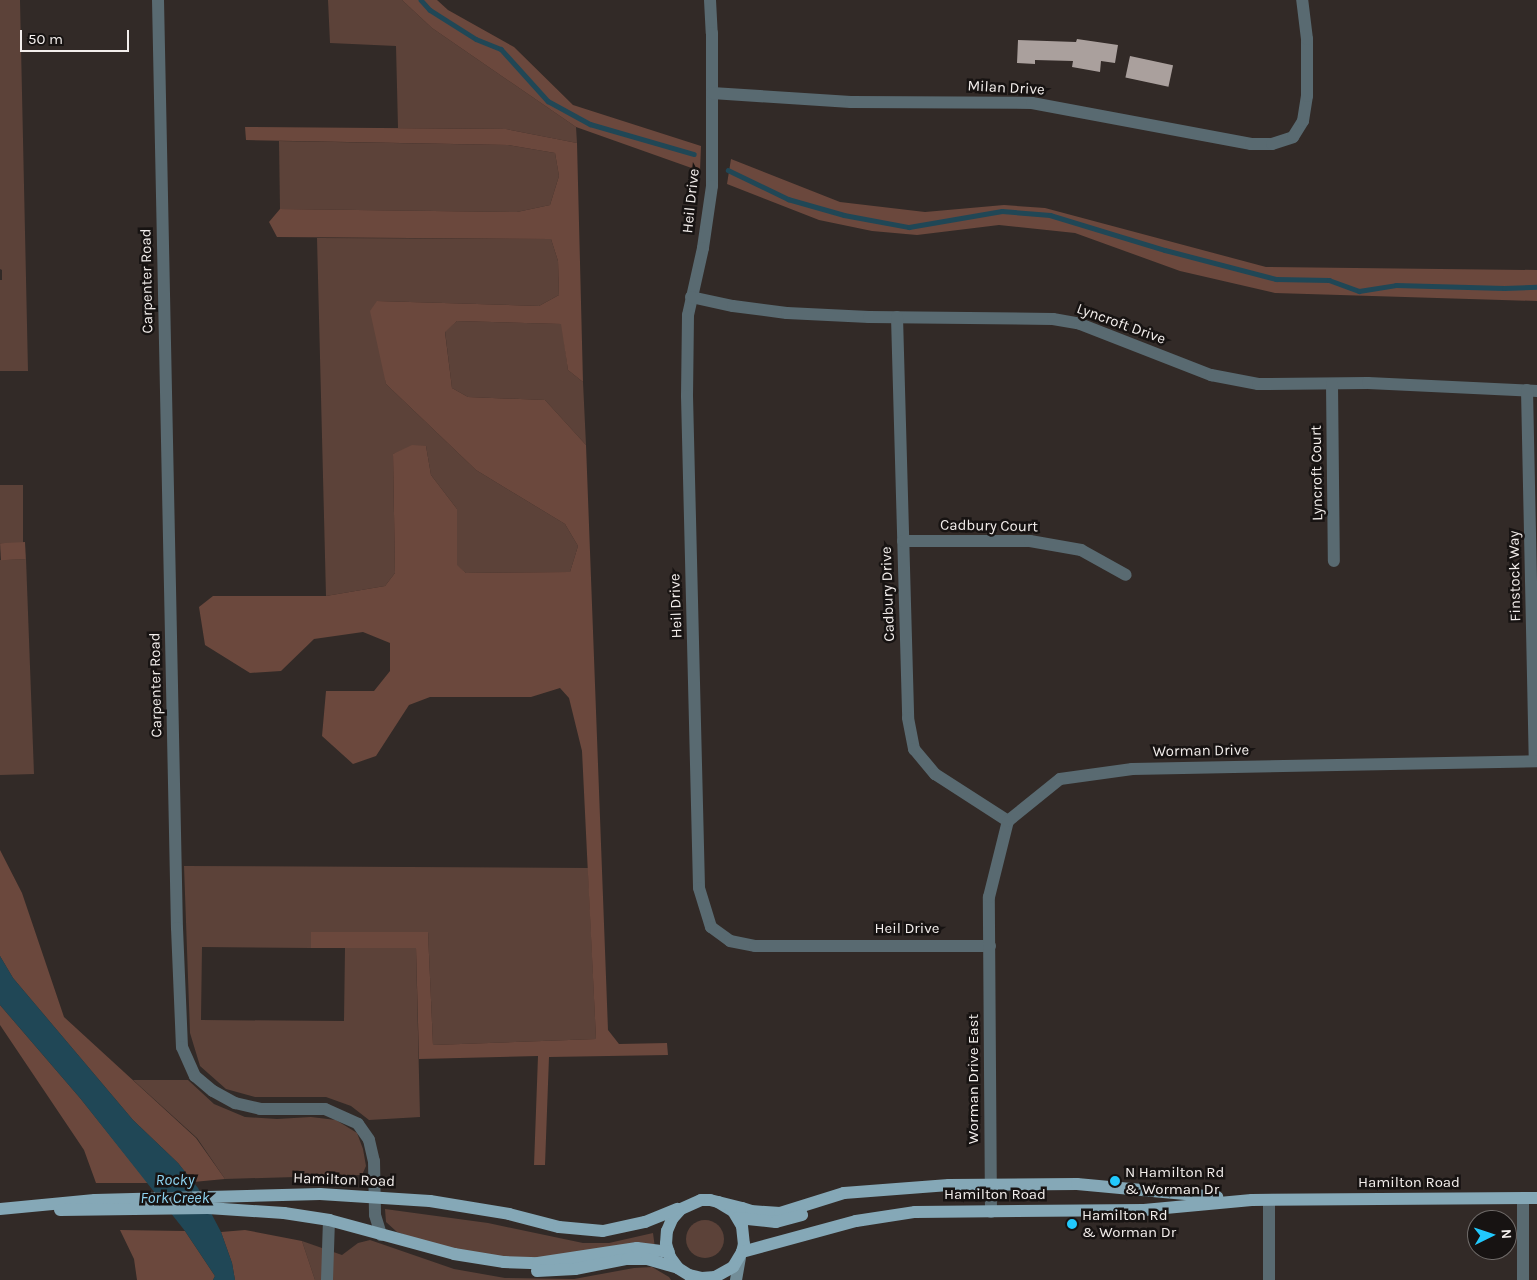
<!DOCTYPE html>
<style>
body{margin:0}
#map{position:relative;width:1537px;height:1280px;overflow:hidden;background:#322a27;font-family:Karla,sans-serif}
div>[style]{position:absolute}
[style*='--x']{left:calc(var(--x)*1px);top:calc(var(--y)*1px);width:calc(var(--w)*1px);rotate:calc(var(--a)*1deg)}
.green>*{inset:0;background:#5c4239;transform-origin:0 0}
.round{border-radius:50%}
.forest>*{inset:0;background:#6b483d;transform-origin:0 0}
.water>*{inset:0;background:#204756}
.stream>*{height:4.5px;margin:-2.25px;padding:0 2.25px;transform-origin:2.25px;border-radius:2.25px;background:#204756}
.building>*{inset:0;background:#aaa09d;transform-origin:0 0}
.street>*{height:12px;margin:-6px;padding:0 6px;transform-origin:6px;border-radius:6px;background:#596a71}
.secondary>*{height:12px;margin:-6px;padding:0 6px;transform-origin:6px;border-radius:6px;background:#728d98}
.primary>*{height:12px;margin:-6px;padding:0 6px;transform-origin:6px;border-radius:6px;background:#85a8b7}
.dots>*{width:14px;height:14px;translate:-50% -50%;box-sizing:border-box;border:2px solid #171312;border-radius:50%}
span{translate:-50% -50%;white-space:nowrap;text-align:center;line-height:1.15;-webkit-text-stroke:5px #171312;paint-order:stroke}
.street-label{font-size:15px;color:#f3eeec}
.poi-label{font-size:15px;color:#f3eeec}
.left{translate:0 -50%;text-align:left}
.water-label{font-size:16px;color:#8dd3f0;font-style:italic}
.north{position:absolute;left:1467px;top:1210px;width:50px;height:50px;box-sizing:border-box;background:#171312;border:1px solid #6f6b69;border-radius:50%;rotate:86deg;font-size:14px;font-weight:700;line-height:20px;text-align:center;color:#f3eeec}
.north::after{content:'';display:block;margin:auto;width:18px;height:22px;background:#21c9fd;clip-path:polygon(50% 0,100% 100%,50% 72%,0 100%)}
.scale{position:absolute;left:20px;top:30px;width:109px;height:22px;box-sizing:border-box;border:2px solid #f3eeec;border-top:0;padding-left:6px;font-size:15px;line-height:18px;white-space:nowrap;color:#f3eeec;-webkit-text-stroke:4px #171312;paint-order:stroke}
</style>
<div id="map">
<div class="green">
<div style="clip-path:polygon(0 0,20px 0,28px 371px,0 371px,0 280px,2px 280px,2px 270px,0 269px)"></div>
<div style="clip-path:polygon(328px 0,402px 0,432px 28px,576px 127px,577px 143px,506px 129px,398px 128px,396px 46px,330px 43px)"></div>
<div style="clip-path:polygon(279px 141px,508px 145px,555px 153px,559px 176px,550px 205px,517px 212px,280px 209px)"></div>
<div style="clip-path:polygon(317px 238px,551px 239px,558px 261px,559px 295px,539px 306px,377px 301px,386px 384px,476px 470px,565px 524px,578px 546px,570px 572px,466px 573px,456px 565px,457px 509px,431px 475px,426px 446px,393px 454px,395px 573px,385px 586px,326px 596px)"></div>
<div style="clip-path:polygon(457px 321px,562px 324px,568px 370px,583px 382px,586px 445px,545px 400px,468px 397px,452px 388px,445px 331px)"></div>
<div style="left:0;top:485px;width:23px;height:58px"></div>
<div style="clip-path:polygon(26px 559px,34px 774px,0 775px,0 560px)"></div>
<div style="clip-path:polygon(184px 866px,588px 868px,596px 1039px,433px 1045px,428px 932px,311px 932px,311px 948px,202px 947px,201px 1020px,344px 1021px,345px 948px,416px 948px,420px 1117px,369px 1120px,351px 1106px,326px 1097px,255px 1097px,226px 1089px,200px 1066px,190px 1033px)"></div>
<div style="clip-path:polygon(133px 1080px,188px 1080px,214px 1104px,245px 1117px,277px 1119px,311px 1117px,336px 1120px,357px 1133px,363px 1149px,366px 1166px,362px 1175px,225px 1179px,197px 1138px)"></div>
<div style="clip-path:polygon(385px 1209px,488px 1223px,583px 1243px,609px 1243px,653px 1233px,655px 1248px,526px 1261px,449px 1250px,397px 1232px,386px 1222px)"></div>
<div class="round" style="left:686px;top:1220px;width:38px;height:38px"></div>
<div style="clip-path:polygon(370px 1240px,454px 1269px,505px 1278px,574px 1279px,634px 1268px,652px 1267px,669px 1277px,671px 1280px,315px 1280px,302px 1241px,342px 1255px,358px 1243px)"></div>
</div>
<div class="forest">
<div style="clip-path:polygon(402px 0,437px 0,448px 10px,514px 47px,573px 105px,701px 146px,700px 171px,576px 127px,432px 28px)"></div>
<div style="clip-path:polygon(245px 127px,506px 129px,577px 143px,583px 382px,568px 370px,561px 324px,457px 321px,445px 332px,452px 388px,468px 397px,545px 400px,586px 445px,608px 1030px,619px 1044px,667px 1043px,668px 1055px,549px 1057px,545px 1165px,534px 1165px,538px 1056px,419px 1059px,416px 948px,311px 948px,311px 932px,428px 932px,433px 1045px,596px 1039px,582px 751px,569px 698px,560px 688px,531px 697px,430px 697px,409px 705px,376px 756px,353px 764px,322px 736px,326px 691px,374px 691px,390px 671px,390px 643px,363px 632px,314px 639px,281px 671px,250px 673px,205px 645px,199px 607px,213px 596px,326px 596px,385px 586px,395px 573px,393px 454px,412px 445px,426px 446px,431px 475px,457px 509px,457px 565px,466px 573px,570px 572px,578px 546px,565px 524px,476px 470px,386px 384px,370px 311px,377px 301px,539px 306px,559px 295px,558px 261px,551px 239px,277px 237px,269px 222px,280px 209px,517px 212px,550px 205px,559px 176px,555px 153px,508px 145px,246px 140px)"></div>
<div style="clip-path:polygon(731px 159px,840px 202px,925px 212px,1004px 205px,1045px 208px,1266px 267px,1537px 270px,1537px 301px,1275px 293px,1180px 271px,1075px 233px,999px 225px,917px 235px,872px 231px,819px 220px,727px 184px)"></div>
<div style="left:25px;top:542px;width:17px;height:25px;rotate:87deg"></div>
<div style="clip-path:polygon(0 850px,22px 893px,64px 1017px,196px 1138px,225px 1179px,193px 1182px,178px 1163px,133px 1120px,13px 978px,0 956px)"></div>
<div style="clip-path:polygon(0 1005px,80px 1098px,148px 1183px,96px 1183px,84px 1150px,0 1025px)"></div>
<div style="clip-path:polygon(120px 1230px,185px 1231px,215px 1276px,213px 1280px,137px 1280px,134px 1259px)"></div>
<div style="clip-path:polygon(245px 1230px,302px 1241px,315px 1280px,235px 1280px,232px 1263px,221px 1232px)"></div>
</div>
<div class="water">
<div style="clip-path:polygon(0 956px,13px 978px,133px 1120px,178px 1163px,198px 1188px,221px 1232px,232px 1263px,235px 1280px,213px 1280px,215px 1276px,185px 1231px,80px 1098px,0 1005px)"></div>
</div>
<div class="stream">
<div style="--x:421;--y:0;--w:13;--a:48"></div>
<div style="--x:430;--y:10;--w:54;--a:32.2"></div>
<div style="--x:476;--y:39;--w:27;--a:22"></div>
<div style="--x:501;--y:49;--w:70;--a:47.9"></div>
<div style="--x:548;--y:101;--w:48;--a:28.7"></div>
<div style="--x:590;--y:124;--w:108;--a:16.1"></div>
<div style="--x:728;--y:170;--w:67;--a:25.8"></div>
<div style="--x:788;--y:199;--w:58;--a:15.9"></div>
<div style="--x:844;--y:215;--w:66;--a:10.5"></div>
<div style="--x:909;--y:227;--w:94;--a:-9.8"></div>
<div style="--x:1002;--y:211;--w:48;--a:4.8"></div>
<div style="--x:1050;--y:215;--w:120;--a:16.9"></div>
<div style="--x:1165;--y:250;--w:115;--a:14.6"></div>
<div style="--x:1276;--y:279;--w:53;--a:1.1"></div>
<div style="--x:1329;--y:280;--w:32;--a:20"></div>
<div style="--x:1359;--y:291;--w:37;--a:-9"></div>
<div style="--x:1396;--y:285;--w:108;--a:1.6"></div>
<div style="--x:1504;--y:288;--w:33;--a:-2"></div>
</div>
<div class="building">
<div style="clip-path:polygon(1077px 39px,1118px 45px,1115px 63px,1101px 61px,1100px 72px,1072px 67px,1073px 61px,1035px 60px,1035px 64px,1017px 63px,1018px 40px,1076px 42px)"></div>
<div style="left:1130px;top:56px;width:44px;height:22px;rotate:12deg"></div>
</div>
<div class="street">
<div style="--x:158;--y:0;--w:928;--a:88.83"></div>
<div style="--x:177;--y:928;--w:119;--a:87.6"></div>
<div style="--x:182;--y:1047;--w:32;--a:66"></div>
<div style="--x:195;--y:1076;--w:23;--a:40"></div>
<div style="--x:213;--y:1091;--w:25;--a:29"></div>
<div style="--x:235;--y:1103;--w:26;--a:13"></div>
<div style="--x:260;--y:1109;--w:65;--a:0"></div>
<div style="--x:325;--y:1109;--w:36;--a:24"></div>
<div style="--x:358;--y:1124;--w:19;--a:55"></div>
<div style="--x:369;--y:1140;--w:22;--a:77"></div>
<div style="--x:374;--y:1161;--w:54;--a:88.9"></div>
<div style="--x:375;--y:1215;--w:21;--a:73"></div>
<div style="--x:710;--y:0;--w:33;--a:87"></div>
<div style="--x:712;--y:33;--w:153;--a:90"></div>
<div style="--x:712;--y:186;--w:63;--a:98.3"></div>
<div style="--x:703;--y:248;--w:69;--a:102.6"></div>
<div style="--x:688;--y:315;--w:81;--a:90.7"></div>
<div style="--x:687;--y:396;--w:492;--a:88.6"></div>
<div style="--x:699;--y:888;--w:41;--a:72.9"></div>
<div style="--x:711;--y:927;--w:24;--a:36"></div>
<div style="--x:730;--y:941;--w:25;--a:11"></div>
<div style="--x:755;--y:946;--w:235;--a:0"></div>
<div style="--x:712;--y:93;--w:139;--a:3.7"></div>
<div style="--x:851;--y:102;--w:181;--a:0.3"></div>
<div style="--x:1032;--y:103;--w:223;--a:10.6"></div>
<div style="--x:1251;--y:144;--w:21;--a:0"></div>
<div style="--x:1272;--y:144;--w:22;--a:-18"></div>
<div style="--x:1293;--y:137;--w:19;--a:-58"></div>
<div style="--x:1303;--y:121;--w:25;--a:-81"></div>
<div style="--x:1307;--y:96;--w:57;--a:-90"></div>
<div style="--x:1307;--y:39;--w:39;--a:-97"></div>
<div style="--x:691;--y:297;--w:43;--a:12.1"></div>
<div style="--x:733;--y:306;--w:54;--a:7.4"></div>
<div style="--x:787;--y:313;--w:82;--a:2.8"></div>
<div style="--x:869;--y:317;--w:184;--a:0.6"></div>
<div style="--x:1053;--y:319;--w:27;--a:10"></div>
<div style="--x:1080;--y:324;--w:141;--a:21.3"></div>
<div style="--x:1211;--y:375;--w:48;--a:10.8"></div>
<div style="--x:1258;--y:384;--w:110;--a:-0.5"></div>
<div style="--x:1368;--y:383;--w:169;--a:2.7"></div>
<div style="--x:897;--y:317;--w:401;--a:88.4"></div>
<div style="--x:908;--y:718;--w:32;--a:79"></div>
<div style="--x:914;--y:749;--w:33;--a:50"></div>
<div style="--x:935;--y:774;--w:87;--a:32.8"></div>
<div style="--x:1332;--y:384;--w:177;--a:89.4"></div>
<div style="--x:1527;--y:390;--w:371;--a:88.8"></div>
<div style="--x:903;--y:541;--w:127;--a:0"></div>
<div style="--x:1030;--y:541;--w:52;--a:10"></div>
<div style="--x:1081;--y:550;--w:51;--a:29.1"></div>
<div style="--x:1269;--y:1200;--w:80;--a:90"></div>
<div style="--x:991;--y:1212;--w:315;--a:-90.4"></div>
<div style="--x:989;--y:897;--w:78;--a:-76"></div>
<div style="--x:1008;--y:821;--w:67;--a:-38.9"></div>
<div style="--x:1060;--y:779;--w:73;--a:-7.9"></div>
<div style="--x:1132;--y:769;--w:405;--a:-1.1"></div>
<div style="--x:327;--y:1280;--w:60;--a:-88.1"></div>
<div style="--x:1523;--y:1280;--w:82;--a:-90"></div>
</div>
<div class="secondary">
<div style="--x:736;--y:1280;--w:22;--a:-80"></div>
</div>
<div class="primary">
<div style="--x:718;--y:1202;--w:17;--a:31"></div>
<div style="--x:733;--y:1211;--w:17;--a:59"></div>
<div style="--x:742;--y:1226;--w:18;--a:84"></div>
<div style="--x:744;--y:1244;--w:8;--a:104"></div>
<div style="--x:742;--y:1252;--w:17;--a:121"></div>
<div style="--x:733;--y:1267;--w:21;--a:151"></div>
<div style="--x:715;--y:1277;--w:13;--a:176"></div>
<div style="--x:702;--y:1278;--w:13;--a:-167"></div>
<div style="--x:689;--y:1275;--w:13;--a:-148"></div>
<div style="--x:678;--y:1268;--w:14;--a:-126"></div>
<div style="--x:670;--y:1257;--w:14;--a:-107"></div>
<div style="--x:666;--y:1244;--w:13;--a:-86"></div>
<div style="--x:667;--y:1231;--w:13;--a:-67"></div>
<div style="--x:672;--y:1219;--w:13;--a:-48"></div>
<div style="--x:681;--y:1209;--w:22;--a:-24"></div>
<div style="--x:701;--y:1200;--w:9;--a:0"></div>
<div style="--x:710;--y:1200;--w:33;--a:14"></div>
<div style="--x:742;--y:1208;--w:9;--a:18"></div>
<div style="--x:751;--y:1211;--w:29;--a:4"></div>
<div style="--x:780;--y:1213;--w:67;--a:-17.4"></div>
<div style="--x:844;--y:1193;--w:105;--a:-4.4"></div>
<div style="--x:949;--y:1185;--w:128;--a:-0.4"></div>
<div style="--x:1077;--y:1184;--w:141;--a:5.3"></div>
<div style="--x:0;--y:1209;--w:95;--a:-5.4"></div>
<div style="--x:95;--y:1200;--w:225;--a:-1.5"></div>
<div style="--x:320;--y:1194;--w:110;--a:3.6"></div>
<div style="--x:430;--y:1201;--w:80;--a:9.3"></div>
<div style="--x:509;--y:1214;--w:52;--a:14.6"></div>
<div style="--x:559;--y:1227;--w:44;--a:5.2"></div>
<div style="--x:603;--y:1231;--w:43;--a:-12.1"></div>
<div style="--x:645;--y:1222;--w:35;--a:-22"></div>
<div style="--x:60;--y:1210;--w:148;--a:-0.8"></div>
<div style="--x:208;--y:1208;--w:76;--a:3.8"></div>
<div style="--x:284;--y:1213;--w:46;--a:8.8"></div>
<div style="--x:329;--y:1220;--w:130;--a:15.2"></div>
<div style="--x:454;--y:1254;--w:51;--a:9.1"></div>
<div style="--x:504;--y:1262;--w:34;--a:2"></div>
<div style="--x:538;--y:1263;--w:100;--a:-8.6"></div>
<div style="--x:637;--y:1248;--w:32;--a:7"></div>
<div style="--x:738;--y:1218;--w:38;--a:6"></div>
<div style="--x:776;--y:1222;--w:27;--a:-15"></div>
<div style="--x:742;--y:1252;--w:118;--a:-15.2"></div>
<div style="--x:856;--y:1221;--w:60;--a:-8.7"></div>
<div style="--x:915;--y:1212;--w:229;--a:-0.5"></div>
<div style="--x:1144;--y:1210;--w:108;--a:-5.3"></div>
<div style="--x:1252;--y:1200;--w:285;--a:-0.4"></div>
<div style="--x:537;--y:1271;--w:38;--a:-3"></div>
<div style="--x:575;--y:1269;--w:53;--a:-10.9"></div>
<div style="--x:627;--y:1259;--w:20;--a:0"></div>
<div style="--x:647;--y:1259;--w:32;--a:16"></div>
</div>
<div class="dots">
<div style="left:1115px;top:1181px;background:#21c9fd"></div>
<div style="left:1072px;top:1224px;background:#21c9fd"></div>
</div>
<div class="street-label">
<span style="left:1006px;top:88px;rotate:3deg">Milan Drive</span>
<span style="left:691px;top:201px;rotate:-84deg">Heil Drive</span>
<span style="left:147px;top:281px;rotate:-91deg">Carpenter Road</span>
<span style="left:1121px;top:324px;rotate:20deg">Lyncroft Drive</span>
<span style="left:1317px;top:473px;rotate:-91deg">Lyncroft Court</span>
<span style="left:989px;top:526px;rotate:1deg">Cadbury Court</span>
<span style="left:1515px;top:576px;rotate:-91deg">Finstock Way</span>
<span style="left:888px;top:594px;rotate:-92deg">Cadbury Drive</span>
<span style="left:676px;top:606px;rotate:-92deg">Heil Drive</span>
<span style="left:156px;top:685px;rotate:-91deg">Carpenter Road</span>
<span style="left:1201px;top:751px;rotate:-1deg">Worman Drive</span>
<span style="left:907px;top:929px">Heil Drive</span>
<span style="left:974px;top:1079px;rotate:-90deg">Worman Drive East</span>
<span style="left:344px;top:1180px;rotate:2deg">Hamilton Road</span>
<span style="left:1409px;top:1183px">Hamilton Road</span>
<span style="left:995px;top:1195px">Hamilton Road</span>
</div>
<div class="poi-label">
<span class="left" style="left:1125px;top:1181px">N Hamilton Rd<br>&amp; Worman Dr</span>
<span class="left" style="left:1082px;top:1224px">Hamilton Rd<br>&amp; Worman Dr</span>
</div>
<div class="water-label">
<span style="left:175px;top:1189px">Rocky<br>Fork Creek</span>
</div>
<div class="north">N</div>
<div class="scale">50 m</div>
</div>
